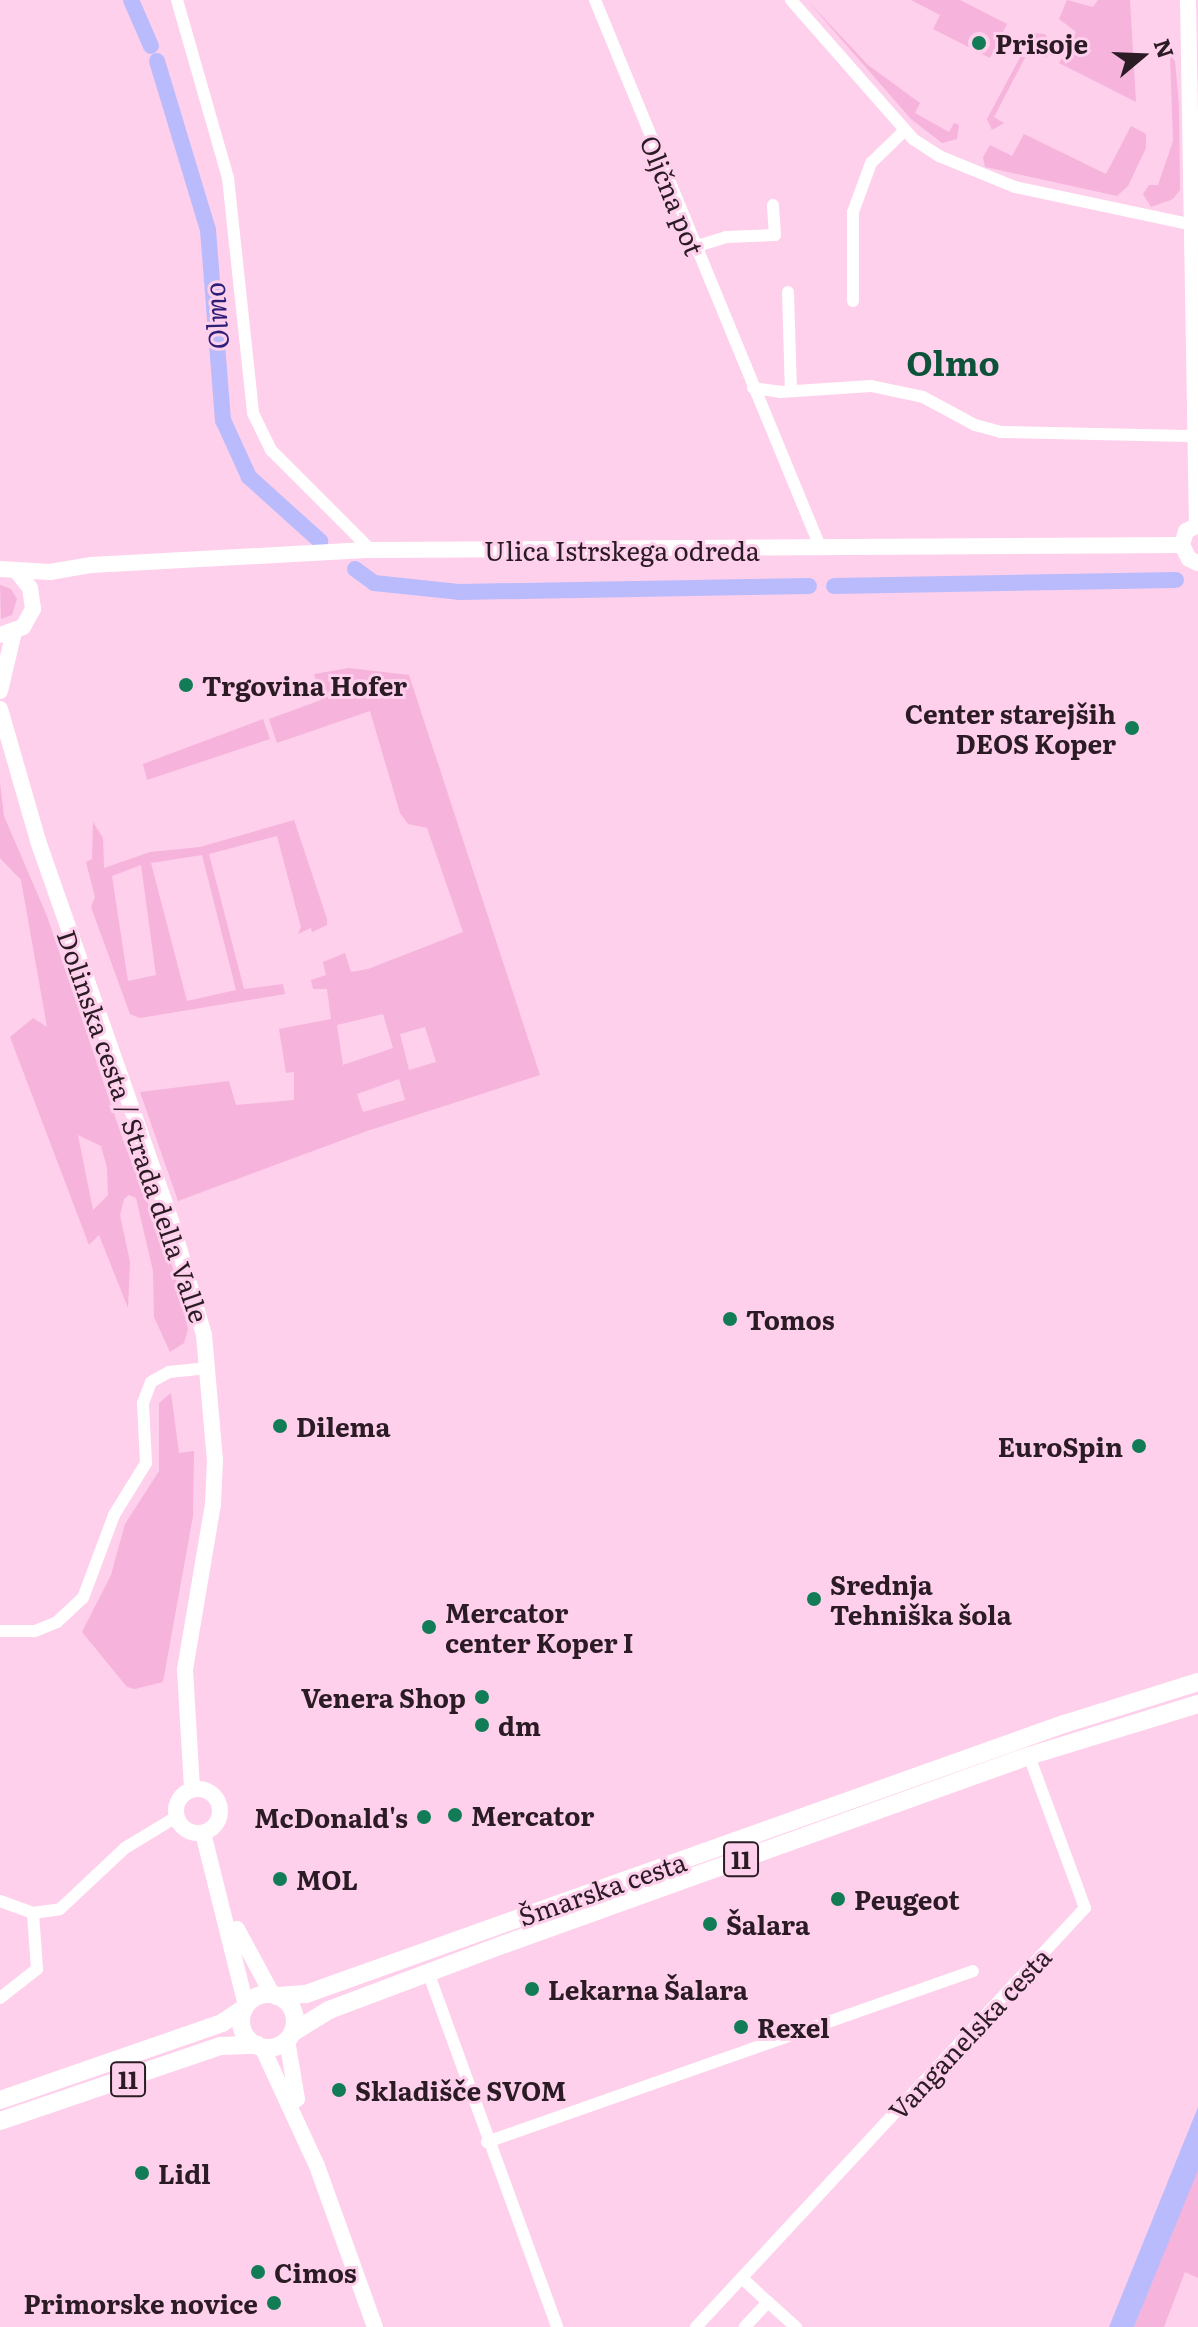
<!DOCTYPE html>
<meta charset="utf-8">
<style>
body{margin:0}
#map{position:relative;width:1198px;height:2327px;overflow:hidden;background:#fed0eb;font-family:Literata,serif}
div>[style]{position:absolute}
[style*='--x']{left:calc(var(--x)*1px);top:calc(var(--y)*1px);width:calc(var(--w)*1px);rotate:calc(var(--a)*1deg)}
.green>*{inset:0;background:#f6b3db}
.water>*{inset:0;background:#b9bbfc}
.canal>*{height:16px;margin:-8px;padding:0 8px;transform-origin:8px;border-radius:8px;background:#b9bbfc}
.street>*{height:12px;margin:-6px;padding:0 6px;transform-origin:6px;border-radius:6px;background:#fff}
.secondary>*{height:16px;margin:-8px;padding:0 8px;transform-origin:8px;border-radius:8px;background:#fff}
.secondary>.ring{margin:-8px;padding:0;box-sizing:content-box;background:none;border:16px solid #fff;border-radius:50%}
.primary>*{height:18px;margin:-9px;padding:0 9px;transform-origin:9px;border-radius:9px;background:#fff}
.primary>.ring{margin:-9px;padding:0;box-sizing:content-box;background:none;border:18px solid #fff;border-radius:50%}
.dots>*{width:22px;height:22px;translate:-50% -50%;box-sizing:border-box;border:4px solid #fed0eb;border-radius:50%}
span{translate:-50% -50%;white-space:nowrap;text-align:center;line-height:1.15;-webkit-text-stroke:6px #fed0eb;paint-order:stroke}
.shield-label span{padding:2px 6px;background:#fed0eb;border:2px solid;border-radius:6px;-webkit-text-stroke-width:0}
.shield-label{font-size:24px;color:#2b1b25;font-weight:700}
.poi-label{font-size:26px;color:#2b1b25;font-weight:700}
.left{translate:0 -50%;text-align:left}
.right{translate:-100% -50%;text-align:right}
.street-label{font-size:26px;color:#2b1b25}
.water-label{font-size:28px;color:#2d1e78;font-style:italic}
.district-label{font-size:34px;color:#0d5339;font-weight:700}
.north{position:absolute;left:1102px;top:16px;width:80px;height:80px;-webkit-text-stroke:6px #fed0eb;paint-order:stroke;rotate:71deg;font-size:22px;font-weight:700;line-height:32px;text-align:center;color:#2b1b25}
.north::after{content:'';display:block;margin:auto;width:28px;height:36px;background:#2b1b25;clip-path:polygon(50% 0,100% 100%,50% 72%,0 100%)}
</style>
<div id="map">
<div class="green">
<div style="clip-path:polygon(807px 0,868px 65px,920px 103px,915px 113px,949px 132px,954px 123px,959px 125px,957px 139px,942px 143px,911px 119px)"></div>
<div style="clip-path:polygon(911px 0,960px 0,1007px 24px,990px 58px,933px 29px,940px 15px)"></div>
<div style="clip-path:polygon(1067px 0,1093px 7px,1098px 0,1130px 0,1136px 102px,1059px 63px,1076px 32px,1059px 19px)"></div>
<div style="clip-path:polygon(1033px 33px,1045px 34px,1053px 47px,1047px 57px,1029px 50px,994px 117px,1004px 123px,992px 130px,987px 119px)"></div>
<div style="clip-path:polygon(1170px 55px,1175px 61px,1179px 105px,1180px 190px,1173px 199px,1151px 207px,1143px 194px,1149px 185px,1158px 185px,1173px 141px)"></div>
<div style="clip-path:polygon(1131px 126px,1146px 134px,1146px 148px,1128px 186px,1117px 196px,985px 167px,983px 157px,990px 145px,1012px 156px,1024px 134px,1106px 174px)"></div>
<div style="clip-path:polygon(0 585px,11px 589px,17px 599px,12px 615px,1px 619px)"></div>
<div style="clip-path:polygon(evenodd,349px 668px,409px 675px,540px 1075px,367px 1131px,178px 1201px,140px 1092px,229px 1081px,236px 1105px,294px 1100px,294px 1072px,286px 1073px,279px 1029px,331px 1019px,327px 989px,313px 989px,311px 980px,326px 975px,323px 962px,345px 953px,351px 972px,368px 969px,463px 932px,427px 828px,408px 824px,400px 813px,370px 711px,277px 743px,269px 719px,321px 700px,314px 674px,349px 668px,383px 1014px,393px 1048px,343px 1065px,337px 1025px,383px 1014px,349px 668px,425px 1027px,436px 1062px,409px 1070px,400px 1034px,425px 1027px,349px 668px,399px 1079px,405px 1100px,363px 1112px,357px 1094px,399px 1079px)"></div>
<div style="clip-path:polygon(263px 719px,270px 739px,147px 780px,143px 764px)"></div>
<div style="clip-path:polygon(evenodd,0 783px,4px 816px,47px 916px,123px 1140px,174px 1271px,188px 1329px,184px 1343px,170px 1352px,154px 1317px,153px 1271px,136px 1198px,129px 1195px,124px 1199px,120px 1215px,130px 1262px,128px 1308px,99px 1235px,89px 1245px,10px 1037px,33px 1018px,47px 1027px,21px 880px,0 858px,0 783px,78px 1135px,101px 1146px,107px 1168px,108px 1195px,93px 1210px,78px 1135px)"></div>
<div style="clip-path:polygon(evenodd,294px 820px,327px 919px,327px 925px,312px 932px,311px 928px,298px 934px,301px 927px,277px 836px,209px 854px,244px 989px,283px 984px,285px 994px,140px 1018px,130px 1014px,91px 907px,95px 897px,86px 862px,92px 859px,93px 822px,103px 838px,104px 868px,150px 852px,200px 847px,294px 820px,202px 855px,236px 990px,187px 1001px,151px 863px,202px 855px,294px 820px,141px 865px,156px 975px,128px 981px,112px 876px,141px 865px)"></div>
<div style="clip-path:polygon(171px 1393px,179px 1453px,194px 1451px,193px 1516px,163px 1682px,135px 1689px,127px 1687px,82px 1632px,111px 1575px,125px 1524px,159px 1471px,159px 1403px)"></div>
<div style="clip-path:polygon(1198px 2167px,1198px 2278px,1185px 2272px,1164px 2327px,1134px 2327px)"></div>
</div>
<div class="water">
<div style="clip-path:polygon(1198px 2107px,1198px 2170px,1134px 2327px,1109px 2327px)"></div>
</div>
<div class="canal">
<div style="--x:131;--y:0;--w:50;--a:66.5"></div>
<div style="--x:157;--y:61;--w:177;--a:73.2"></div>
<div style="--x:208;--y:230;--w:191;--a:85.5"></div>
<div style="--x:223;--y:420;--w:63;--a:65.5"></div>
<div style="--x:249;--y:477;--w:96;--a:42"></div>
<div style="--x:355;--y:569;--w:24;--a:36"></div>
<div style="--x:374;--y:583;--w:85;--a:6"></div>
<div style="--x:459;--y:592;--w:350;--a:-1"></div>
<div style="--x:834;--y:586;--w:342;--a:-1"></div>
</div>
<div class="street">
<div style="--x:177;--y:0;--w:185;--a:74"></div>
<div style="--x:228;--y:178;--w:236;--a:83.9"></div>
<div style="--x:253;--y:413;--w:41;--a:64.1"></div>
<div style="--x:271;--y:450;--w:141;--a:45"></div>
<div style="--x:595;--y:0;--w:594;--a:67.63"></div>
<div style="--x:791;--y:0;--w:185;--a:48.7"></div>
<div style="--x:913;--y:139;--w:31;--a:33"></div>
<div style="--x:939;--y:156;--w:82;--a:22.2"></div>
<div style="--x:1015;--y:187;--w:183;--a:12"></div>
<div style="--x:694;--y:247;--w:34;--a:-17"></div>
<div style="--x:726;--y:237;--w:49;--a:-2.3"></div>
<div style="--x:775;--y:235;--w:30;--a:-94"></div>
<div style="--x:788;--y:292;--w:99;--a:88.3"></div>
<div style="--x:853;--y:301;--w:89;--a:-90"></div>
<div style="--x:853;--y:212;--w:52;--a:-69.8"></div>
<div style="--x:871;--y:163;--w:47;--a:-44.1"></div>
<div style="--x:753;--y:388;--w:27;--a:8"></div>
<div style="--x:780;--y:392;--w:91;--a:-3.8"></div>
<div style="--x:871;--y:386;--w:53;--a:11.9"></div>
<div style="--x:923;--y:397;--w:59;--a:28.3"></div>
<div style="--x:975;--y:425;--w:27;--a:15"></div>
<div style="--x:1001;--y:432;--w:186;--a:1.2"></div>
<div style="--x:0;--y:1631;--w:35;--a:0"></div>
<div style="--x:35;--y:1631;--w:24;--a:-22"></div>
<div style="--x:57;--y:1622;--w:35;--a:-43"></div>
<div style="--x:83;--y:1598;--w:89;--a:-69.5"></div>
<div style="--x:114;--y:1515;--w:61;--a:-58.4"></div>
<div style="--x:146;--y:1463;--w:60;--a:-92.9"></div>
<div style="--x:143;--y:1403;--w:22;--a:-69"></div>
<div style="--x:151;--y:1382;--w:21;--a:-29"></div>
<div style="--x:169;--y:1372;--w:39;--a:-6"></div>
<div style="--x:0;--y:1901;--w:35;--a:20"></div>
<div style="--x:33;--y:1913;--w:27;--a:-8"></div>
<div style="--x:60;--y:1909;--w:89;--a:-43.2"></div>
<div style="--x:125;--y:1848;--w:60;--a:-31.3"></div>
<div style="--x:428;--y:1972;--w:378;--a:70"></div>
<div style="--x:0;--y:1998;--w:47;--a:-38.1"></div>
<div style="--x:37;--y:1969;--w:56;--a:-94.1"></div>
<div style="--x:487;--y:2142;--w:515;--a:-19.38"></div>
<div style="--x:742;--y:2278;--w:35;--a:43"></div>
<div style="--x:768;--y:2302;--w:34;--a:133"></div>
<div style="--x:768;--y:2302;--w:38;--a:42"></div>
<div style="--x:696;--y:2327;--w:572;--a:-47.13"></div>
<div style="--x:1085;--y:1908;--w:162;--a:-110.2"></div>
</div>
<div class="secondary">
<div style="--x:1188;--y:0;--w:524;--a:89.02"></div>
<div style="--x:1198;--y:525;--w:13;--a:153"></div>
<div style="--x:1186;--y:531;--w:15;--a:106"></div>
<div style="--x:1182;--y:545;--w:16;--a:63"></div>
<div style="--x:1189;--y:559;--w:10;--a:24"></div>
<div style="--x:0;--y:569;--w:50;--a:3.4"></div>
<div style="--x:50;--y:572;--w:42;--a:-9.7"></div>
<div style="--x:91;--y:565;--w:280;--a:-3.1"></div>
<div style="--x:371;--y:550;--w:811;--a:-0.35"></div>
<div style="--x:0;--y:635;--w:24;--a:-19"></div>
<div style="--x:23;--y:627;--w:21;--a:-61"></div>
<div style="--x:33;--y:609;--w:21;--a:-98"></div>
<div style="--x:30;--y:588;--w:23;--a:-128"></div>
<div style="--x:0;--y:691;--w:61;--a:-76.7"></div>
<div style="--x:0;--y:709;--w:137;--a:73.9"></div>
<div style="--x:38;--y:841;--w:406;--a:70.7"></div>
<div style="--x:172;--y:1224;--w:116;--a:73.9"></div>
<div style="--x:204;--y:1335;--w:125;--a:85"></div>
<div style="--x:215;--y:1460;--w:44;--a:92.6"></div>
<div style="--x:213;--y:1504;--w:168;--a:99.6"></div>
<div style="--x:185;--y:1670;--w:119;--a:86.6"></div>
<div class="ring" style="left:176px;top:1789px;width:28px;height:28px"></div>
<div style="--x:203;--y:1833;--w:177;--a:76"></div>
<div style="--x:237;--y:1929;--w:74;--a:61.7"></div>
<div style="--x:287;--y:2040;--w:60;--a:80.4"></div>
<div style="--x:262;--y:2047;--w:131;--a:65.2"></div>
<div style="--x:317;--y:2166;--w:171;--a:70.2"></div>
</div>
<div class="primary">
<div class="ring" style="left:241px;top:1994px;width:36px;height:36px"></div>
<div style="--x:277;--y:1996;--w:29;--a:-4"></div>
<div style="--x:306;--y:1994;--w:805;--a:-19.61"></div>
<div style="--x:1064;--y:1724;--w:140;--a:-17.4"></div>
<div style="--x:292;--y:2033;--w:44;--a:-31.9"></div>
<div style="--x:329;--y:2010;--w:188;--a:-20.6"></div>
<div style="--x:505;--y:1944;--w:557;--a:-19.74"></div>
<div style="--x:1029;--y:1756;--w:177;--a:-17.1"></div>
<div style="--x:0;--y:2100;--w:235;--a:-19.1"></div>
<div style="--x:222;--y:2023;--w:27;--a:-34"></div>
<div style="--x:0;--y:2121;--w:232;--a:-18.8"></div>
<div style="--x:220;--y:2046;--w:37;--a:-2"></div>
</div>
<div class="dots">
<div style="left:979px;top:43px;background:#127c56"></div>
<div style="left:186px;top:685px;background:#127c56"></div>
<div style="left:1132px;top:728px;background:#127c56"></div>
<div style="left:730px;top:1319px;background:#127c56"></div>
<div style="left:280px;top:1426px;background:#127c56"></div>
<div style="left:1139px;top:1446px;background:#127c56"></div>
<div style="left:814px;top:1599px;background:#127c56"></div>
<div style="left:429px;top:1627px;background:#127c56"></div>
<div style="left:482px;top:1697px;background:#127c56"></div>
<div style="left:482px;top:1725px;background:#127c56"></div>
<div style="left:455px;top:1815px;background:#127c56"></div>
<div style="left:424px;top:1817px;background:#127c56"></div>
<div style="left:280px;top:1879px;background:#127c56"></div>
<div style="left:838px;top:1899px;background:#127c56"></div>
<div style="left:710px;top:1924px;background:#127c56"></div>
<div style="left:532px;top:1989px;background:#127c56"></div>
<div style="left:741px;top:2027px;background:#127c56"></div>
<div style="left:339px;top:2090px;background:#127c56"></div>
<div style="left:142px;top:2173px;background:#127c56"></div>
<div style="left:258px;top:2272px;background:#127c56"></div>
<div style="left:274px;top:2303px;background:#127c56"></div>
</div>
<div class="shield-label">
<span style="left:741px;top:1859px">11</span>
<span style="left:128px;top:2079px">11</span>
</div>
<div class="poi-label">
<span class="left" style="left:995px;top:43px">Prisoje</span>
<span class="left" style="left:202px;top:685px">Trgovina Hofer</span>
<span class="right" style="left:1116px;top:728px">Center starejših<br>DEOS Koper</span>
<span class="left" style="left:746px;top:1319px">Tomos</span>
<span class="left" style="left:296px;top:1426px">Dilema</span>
<span class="right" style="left:1123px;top:1446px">EuroSpin</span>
<span class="left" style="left:830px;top:1599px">Srednja<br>Tehniška šola</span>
<span class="left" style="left:445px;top:1627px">Mercator<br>center Koper I</span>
<span class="right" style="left:466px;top:1697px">Venera Shop</span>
<span class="left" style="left:498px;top:1725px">dm</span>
<span class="left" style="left:471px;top:1815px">Mercator</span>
<span class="right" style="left:408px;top:1817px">McDonald's</span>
<span class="left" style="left:296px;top:1879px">MOL</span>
<span class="left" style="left:854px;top:1899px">Peugeot</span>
<span class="left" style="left:726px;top:1924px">Šalara</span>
<span class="left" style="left:548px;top:1989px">Lekarna Šalara</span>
<span class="left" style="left:757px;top:2027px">Rexel</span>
<span class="left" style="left:355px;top:2090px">Skladišče SVOM</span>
<span class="left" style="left:158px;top:2173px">Lidl</span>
<span class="left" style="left:274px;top:2272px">Cimos</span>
<span class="right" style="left:258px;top:2303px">Primorske novice</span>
</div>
<div class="street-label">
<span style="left:673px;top:195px;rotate:68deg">Oljčna pot</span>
<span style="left:622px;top:550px">Ulica Istrskega odreda</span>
<span style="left:134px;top:1126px;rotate:71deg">Dolinska cesta / Strada della Valle</span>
<span style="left:602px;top:1888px;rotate:-19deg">Šmarska cesta</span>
<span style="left:969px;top:2033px;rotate:-47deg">Vanganelska cesta</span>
</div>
<div class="water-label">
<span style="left:215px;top:316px;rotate:-94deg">Olmo</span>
</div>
<div class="district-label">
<span style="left:953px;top:362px">Olmo</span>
</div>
<div class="north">N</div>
</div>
